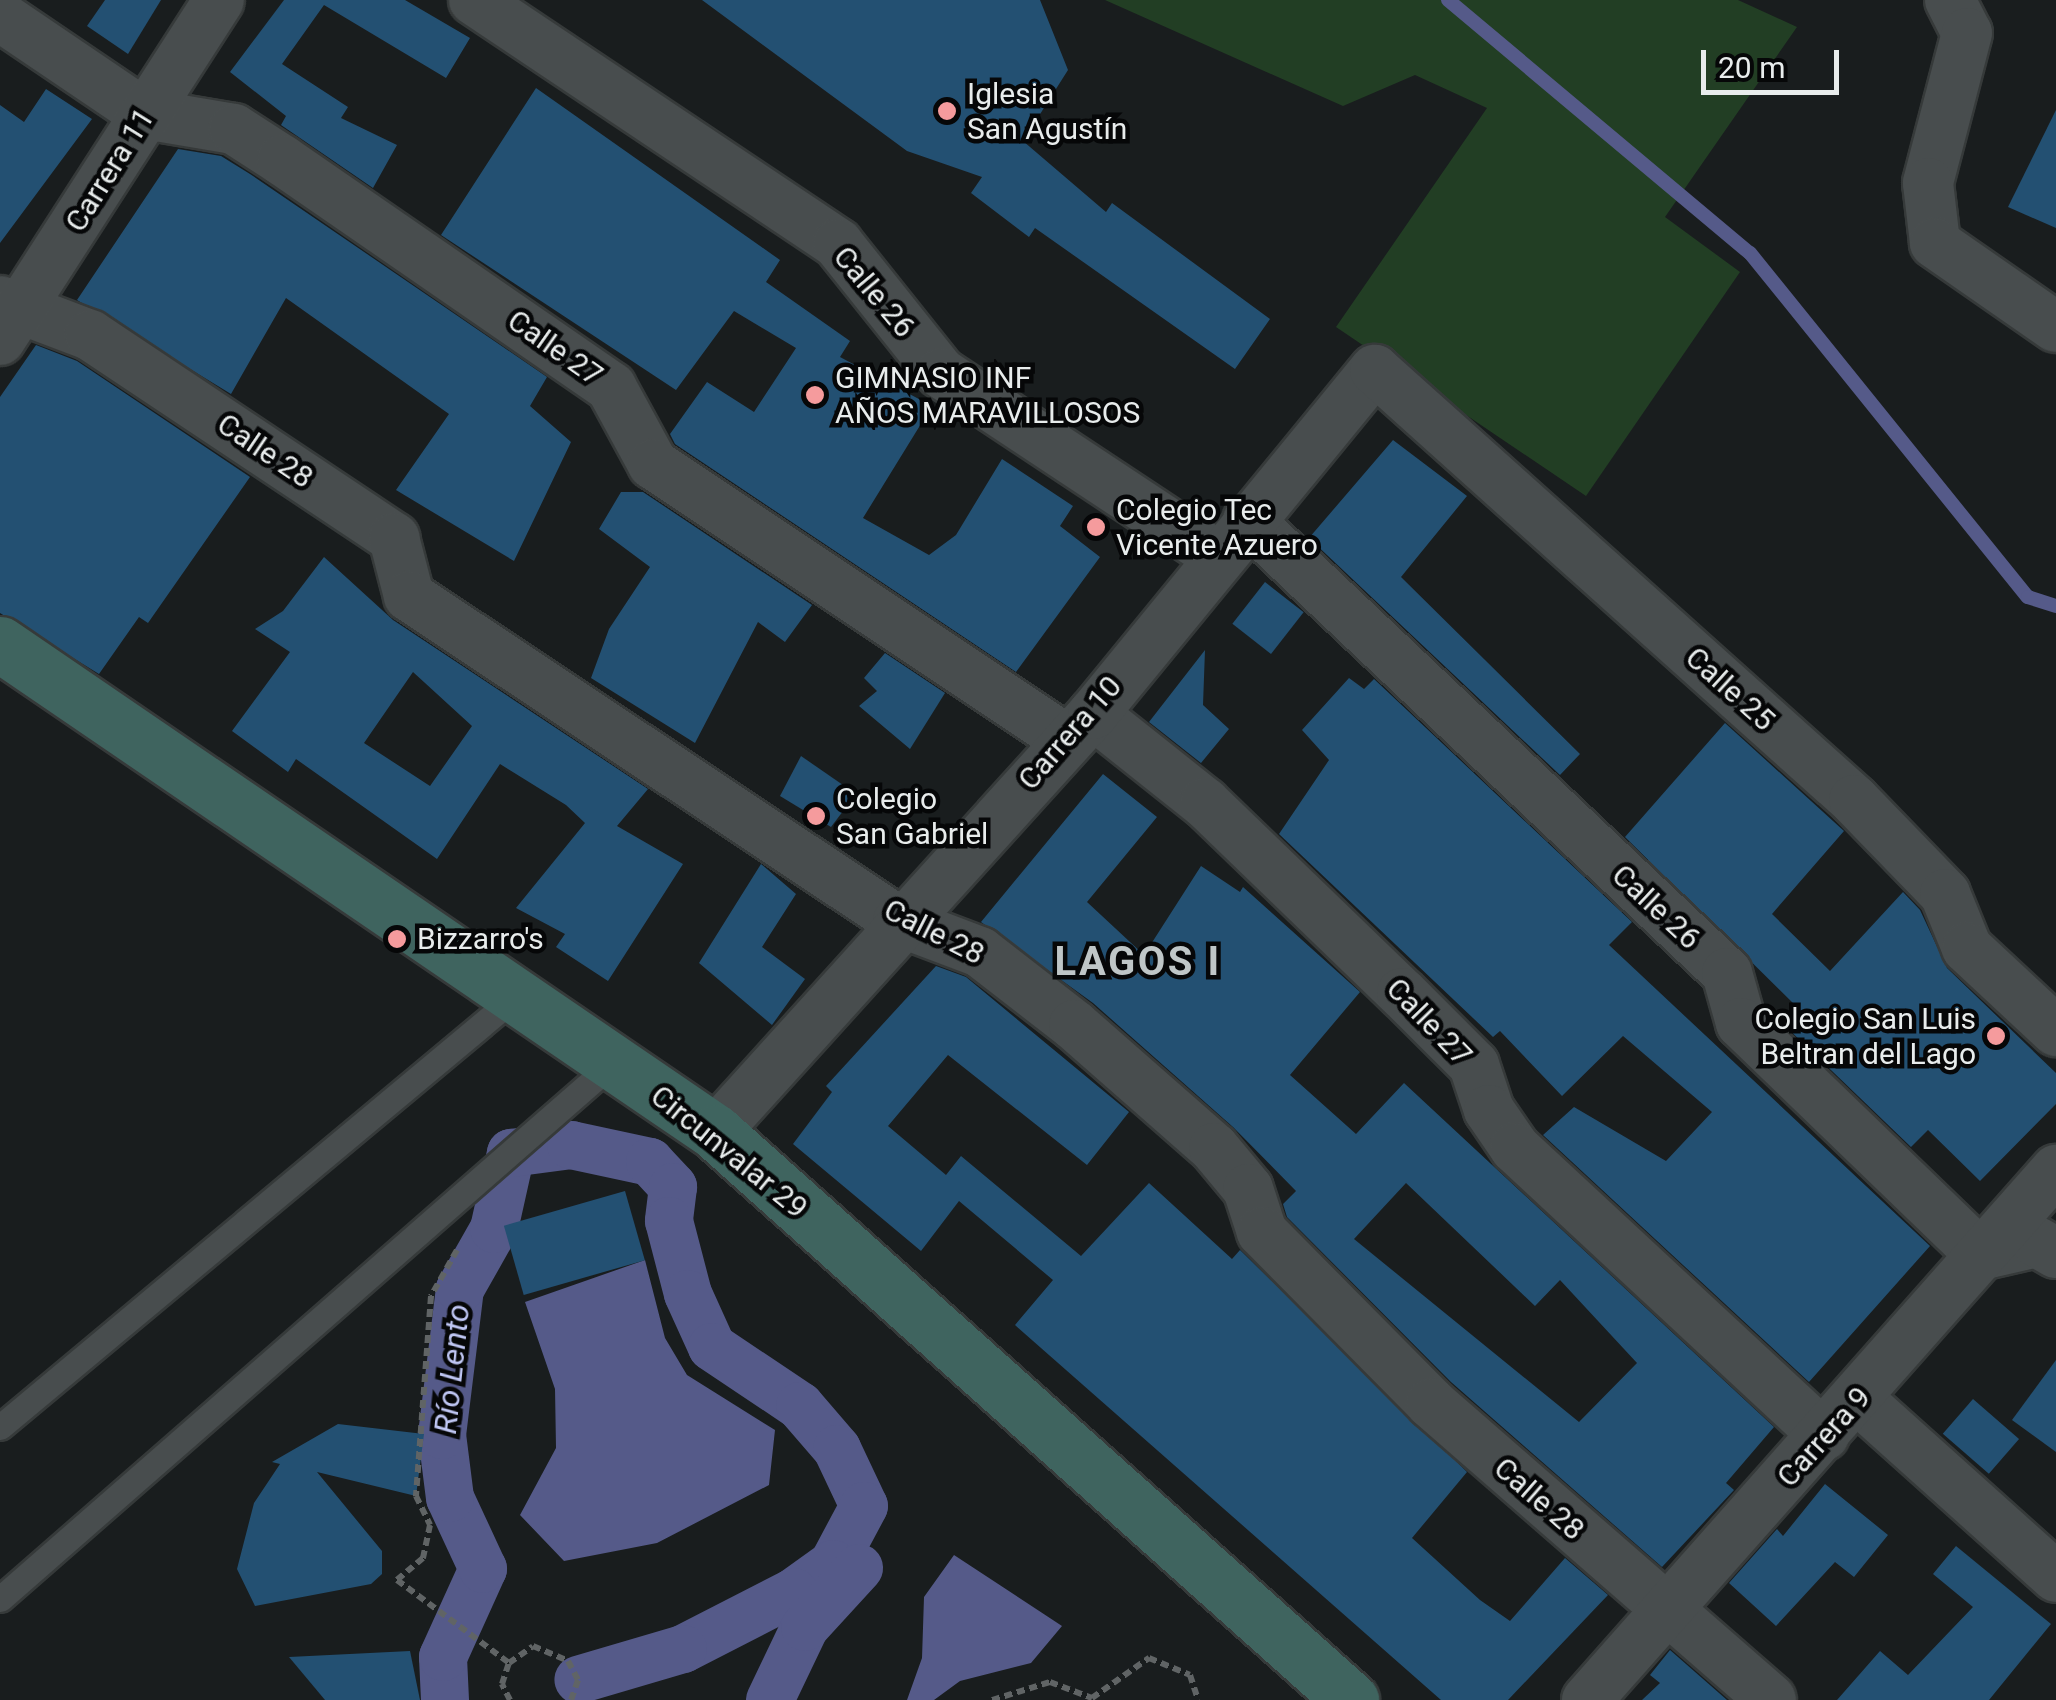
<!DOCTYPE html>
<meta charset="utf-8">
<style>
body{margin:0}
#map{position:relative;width:2056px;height:1700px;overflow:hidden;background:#191d1e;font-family:Roboto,sans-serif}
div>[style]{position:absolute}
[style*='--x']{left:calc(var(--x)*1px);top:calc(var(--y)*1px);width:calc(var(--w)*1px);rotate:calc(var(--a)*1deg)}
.green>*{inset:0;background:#223e24}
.water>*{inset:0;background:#555a89}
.stream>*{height:14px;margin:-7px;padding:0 7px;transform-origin:7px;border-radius:7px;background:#555a89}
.canal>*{height:48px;margin:-24px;padding:0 24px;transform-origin:24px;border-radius:24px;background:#555a89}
.building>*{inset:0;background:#235072;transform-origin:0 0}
.path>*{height:6px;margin-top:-3px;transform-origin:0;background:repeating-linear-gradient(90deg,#606465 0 8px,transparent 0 13px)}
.roads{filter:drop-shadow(2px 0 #363a3a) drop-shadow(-2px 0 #363a3a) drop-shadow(0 2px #363a3a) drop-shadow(0 -2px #363a3a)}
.lane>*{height:25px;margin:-12.5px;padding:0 12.5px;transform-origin:12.5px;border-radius:12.5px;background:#484d4e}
.street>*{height:50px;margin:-25px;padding:0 25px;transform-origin:25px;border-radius:25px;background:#484d4e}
.secondary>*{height:55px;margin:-27.5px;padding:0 27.5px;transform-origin:27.5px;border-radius:27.5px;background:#3f645f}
.dots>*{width:28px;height:28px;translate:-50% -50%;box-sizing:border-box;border:5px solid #060708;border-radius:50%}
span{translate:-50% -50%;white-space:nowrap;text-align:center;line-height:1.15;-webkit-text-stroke:9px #060708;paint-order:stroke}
.poi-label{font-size:30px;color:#e8ecec}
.left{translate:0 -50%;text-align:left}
.right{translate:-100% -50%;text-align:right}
.street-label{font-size:30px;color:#e8ecec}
.water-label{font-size:32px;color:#bfc6f3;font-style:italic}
.district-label{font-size:40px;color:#bfc6c7;font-weight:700;letter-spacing:2.5px}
.scale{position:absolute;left:1701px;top:50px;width:138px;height:45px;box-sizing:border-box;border:5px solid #e8ecec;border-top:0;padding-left:12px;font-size:30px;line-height:35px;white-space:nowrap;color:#e8ecec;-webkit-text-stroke:8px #060708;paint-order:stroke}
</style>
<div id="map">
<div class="green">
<div style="clip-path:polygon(1105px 0,1738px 0,1797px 27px,1665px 217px,1740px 272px,1586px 496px,1336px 327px,1487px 108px,1415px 75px,1343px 106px)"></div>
</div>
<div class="water">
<div style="clip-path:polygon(645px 1260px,665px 1338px,687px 1375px,775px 1430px,769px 1485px,657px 1543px,564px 1561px,520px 1515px,556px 1448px,555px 1389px,525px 1302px)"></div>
<div style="clip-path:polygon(954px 1555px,1062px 1626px,1031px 1663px,960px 1681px,934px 1700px,907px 1700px,922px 1658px,924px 1597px)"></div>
</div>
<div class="stream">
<div style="--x:1448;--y:0;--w:394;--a:40"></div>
<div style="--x:1750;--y:253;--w:442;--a:51.1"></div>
<div style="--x:2028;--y:597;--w:29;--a:18"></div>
</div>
<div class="canal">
<div style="--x:445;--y:1700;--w:43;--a:-92.7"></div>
<div style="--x:443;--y:1657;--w:97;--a:-65.6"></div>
<div style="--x:483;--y:1569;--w:78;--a:-114.9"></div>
<div style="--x:450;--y:1498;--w:64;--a:-97.2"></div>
<div style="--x:442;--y:1435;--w:147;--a:-83"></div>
<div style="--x:460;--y:1289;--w:69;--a:-60.5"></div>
<div style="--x:494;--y:1229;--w:78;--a:-77.4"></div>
<div style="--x:511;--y:1153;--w:61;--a:-7.6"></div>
<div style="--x:571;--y:1145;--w:81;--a:12.1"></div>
<div style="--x:650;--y:1162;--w:34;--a:47"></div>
<div style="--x:673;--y:1187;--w:34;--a:97"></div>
<div style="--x:669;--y:1221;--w:75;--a:75.4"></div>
<div style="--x:688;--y:1294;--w:58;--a:65.6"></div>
<div style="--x:712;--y:1347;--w:106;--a:33.8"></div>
<div style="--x:800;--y:1406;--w:57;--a:49.3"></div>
<div style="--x:837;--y:1449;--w:63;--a:64.7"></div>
<div style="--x:864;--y:1506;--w:66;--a:118.1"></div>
<div style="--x:833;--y:1564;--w:48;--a:144.3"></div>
<div style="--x:794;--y:1592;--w:125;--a:152.8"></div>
<div style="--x:683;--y:1649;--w:109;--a:163.6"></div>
<div style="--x:770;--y:1700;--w:81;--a:-64.4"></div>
<div style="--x:805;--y:1627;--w:80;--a:-47.5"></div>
</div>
<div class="building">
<div style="clip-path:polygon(105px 0,161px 0,128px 54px,87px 26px)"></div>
<div style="clip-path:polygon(284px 0,405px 0,470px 38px,446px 78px,324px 5px,282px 64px,348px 107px,341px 118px,397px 145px,373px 188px,281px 125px,286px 116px,230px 72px)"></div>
<div style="clip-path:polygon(702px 0,1040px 0,1068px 70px,1023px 141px,1106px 212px,1112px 203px,1270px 319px,1235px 369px,1035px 228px,1029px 237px,971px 193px,982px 177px,907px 151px)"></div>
<div style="clip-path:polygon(536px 88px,780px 260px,766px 282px,850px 341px,840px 357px,932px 406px,863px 518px,929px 555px,956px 535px,1002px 459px,1073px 506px,1060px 526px,1100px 557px,1016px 672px,675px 444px,670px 434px,707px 382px,754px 412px,796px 348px,734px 311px,676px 390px,441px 235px)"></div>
<div style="clip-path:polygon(46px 89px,92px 119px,0 243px,0 105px,24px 122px)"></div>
<div style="clip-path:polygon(2056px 110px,2056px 228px,2008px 207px)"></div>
<div style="clip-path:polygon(178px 149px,221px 156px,250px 174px,547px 377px,530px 406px,571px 442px,514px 561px,396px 490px,449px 414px,286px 298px,231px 394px,77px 300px)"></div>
<div style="clip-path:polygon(36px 345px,77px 361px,250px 477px,148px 623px,139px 617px,99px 674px,0 613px,0 397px)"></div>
<div style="clip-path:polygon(1393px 440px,1467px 496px,1401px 577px,1580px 754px,1560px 775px,1309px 538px)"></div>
<div style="clip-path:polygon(621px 492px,643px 492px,812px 605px,785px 642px,758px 622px,695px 743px,591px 678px,609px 629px,650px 567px,599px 529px)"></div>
<div style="clip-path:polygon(evenodd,324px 557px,393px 620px,648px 789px,617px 826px,683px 864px,608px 981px,556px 947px,565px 934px,516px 908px,585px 823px,566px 805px,500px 764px,437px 859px,296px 759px,288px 772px,232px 731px,290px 652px,255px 629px,283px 611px,324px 557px,413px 672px,472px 726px,430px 786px,364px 743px,413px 672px)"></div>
<div style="left:1265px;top:582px;width:49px;height:53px;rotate:38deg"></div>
<div style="clip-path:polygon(1205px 650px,1203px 705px,1229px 729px,1201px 763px,1149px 722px)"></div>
<div style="clip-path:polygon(885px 653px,945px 693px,910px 749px,859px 706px,877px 691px,864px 678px)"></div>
<div style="clip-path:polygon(1349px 678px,1364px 689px,1374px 679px,1632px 922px,1609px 945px,1930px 1246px,1809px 1382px,1543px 1135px,1574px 1107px,1666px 1161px,1712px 1112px,1623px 1036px,1562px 1096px,1500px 1031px,1493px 1037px,1279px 834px,1329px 760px,1302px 730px)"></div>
<div style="clip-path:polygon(1725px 723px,1844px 831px,1772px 914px,1830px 971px,1903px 892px,1920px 910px,1947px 968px,2056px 1073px,2056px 1104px,1980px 1181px,1928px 1130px,1911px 1147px,1779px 1020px,1796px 1006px,1625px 837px)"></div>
<div style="clip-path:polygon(801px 756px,856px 794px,831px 827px,780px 796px)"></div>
<div style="clip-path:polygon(evenodd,1103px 774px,1157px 817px,1087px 902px,1144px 955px,1201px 866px,1240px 892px,1243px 887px,1360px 992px,1290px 1075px,1356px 1134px,1404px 1083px,1774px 1427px,1726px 1483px,1734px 1490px,1662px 1567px,1451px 1382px,1287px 1217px,1283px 1204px,1296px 1191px,1233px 1127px,1093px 1003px,981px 922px,1103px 774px,1406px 1183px,1535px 1306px,1560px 1280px,1637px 1363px,1579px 1422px,1354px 1239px,1406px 1183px)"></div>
<div style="clip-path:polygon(761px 864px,796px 894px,762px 947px,805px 979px,772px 1025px,699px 963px)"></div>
<div style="clip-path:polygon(936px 966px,966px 977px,1129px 1112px,1087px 1165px,948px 1055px,888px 1126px,946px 1175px,961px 1156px,1081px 1256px,1149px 1183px,1232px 1259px,1240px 1250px,1467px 1472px,1412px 1538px,1480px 1600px,1510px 1621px,1565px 1558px,1608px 1595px,1508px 1700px,1441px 1700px,1015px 1325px,1053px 1280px,959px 1201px,921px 1251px,793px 1144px,832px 1092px,826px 1086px)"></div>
<div style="left:625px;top:1191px;width:72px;height:126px;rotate:74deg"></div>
<div style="clip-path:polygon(2056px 1360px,2056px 1452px,2012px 1420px)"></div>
<div style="left:1973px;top:1399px;width:61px;height:46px;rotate:41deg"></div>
<div style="clip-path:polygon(338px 1424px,424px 1434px,416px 1496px,317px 1472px,382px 1551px,382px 1574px,371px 1584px,255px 1606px,237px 1569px,254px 1503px,280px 1464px,272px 1462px)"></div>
<div style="clip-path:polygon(1825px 1484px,1888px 1535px,1854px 1577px,1835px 1562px,1776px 1626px,1729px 1583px,1777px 1529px,1783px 1536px)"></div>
<div style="clip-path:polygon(1956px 1546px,2051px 1624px,1989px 1700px,1837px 1700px,1880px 1651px,1908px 1675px,1973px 1607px,1933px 1574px)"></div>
<div style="clip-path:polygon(1670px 1650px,1727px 1700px,1642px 1700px,1660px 1683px,1650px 1675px)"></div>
<div style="clip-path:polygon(410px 1651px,420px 1700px,325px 1700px,289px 1657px)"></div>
</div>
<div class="path">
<div style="--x:457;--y:1250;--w:53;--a:119.5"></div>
<div style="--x:431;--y:1296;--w:201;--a:94.3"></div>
<div style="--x:416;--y:1496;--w:32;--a:64"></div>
<div style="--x:430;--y:1525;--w:34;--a:102"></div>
<div style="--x:423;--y:1558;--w:34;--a:140"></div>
<div style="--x:397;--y:1580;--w:139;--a:36.5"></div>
<div style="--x:510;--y:1700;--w:18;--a:-117"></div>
<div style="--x:502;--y:1684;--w:22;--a:-72"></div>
<div style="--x:509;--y:1663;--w:29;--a:-35"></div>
<div style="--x:533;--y:1646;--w:38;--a:23"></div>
<div style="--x:568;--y:1661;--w:21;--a:62"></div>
<div style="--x:578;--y:1680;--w:21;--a:109"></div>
<div style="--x:992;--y:1700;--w:61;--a:-17.2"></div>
<div style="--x:1050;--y:1682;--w:45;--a:20.9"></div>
<div style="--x:1092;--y:1698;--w:70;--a:-35.1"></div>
<div style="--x:1149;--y:1658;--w:44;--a:22.5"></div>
<div style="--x:1190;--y:1675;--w:26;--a:72"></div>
</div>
<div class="roads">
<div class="lane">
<div style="--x:0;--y:1427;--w:671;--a:-39.86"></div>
<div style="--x:0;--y:1599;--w:816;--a:-41.17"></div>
</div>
<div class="street">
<div style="--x:474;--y:0;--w:438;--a:33.8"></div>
<div style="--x:838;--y:244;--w:165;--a:51.4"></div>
<div style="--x:941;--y:373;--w:332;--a:33.5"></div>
<div style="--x:1950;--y:0;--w:37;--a:63"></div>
<div style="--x:1967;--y:33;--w:155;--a:104.6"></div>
<div style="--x:1928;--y:183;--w:60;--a:83.3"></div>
<div style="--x:1935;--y:243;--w:147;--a:34.8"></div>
<div style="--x:0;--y:16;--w:175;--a:34.1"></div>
<div style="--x:145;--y:114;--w:90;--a:9.6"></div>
<div style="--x:234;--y:129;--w:57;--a:32.9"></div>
<div style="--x:282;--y:160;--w:400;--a:34.6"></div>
<div style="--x:611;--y:387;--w:88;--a:61.4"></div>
<div style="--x:653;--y:464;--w:498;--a:33.7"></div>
<div style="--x:0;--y:301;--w:96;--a:20.7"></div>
<div style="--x:90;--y:335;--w:366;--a:33.7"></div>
<div style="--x:394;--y:538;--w:60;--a:75.5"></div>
<div style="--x:409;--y:596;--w:587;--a:33.61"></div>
<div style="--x:898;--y:921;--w:88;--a:20.7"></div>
<div style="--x:980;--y:952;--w:119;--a:37.8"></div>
<div style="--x:1074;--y:1025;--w:186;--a:41.3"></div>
<div style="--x:1214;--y:1148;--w:53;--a:50.3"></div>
<div style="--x:1248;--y:1189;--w:45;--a:72"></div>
<div style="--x:1262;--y:1232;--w:240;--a:45.3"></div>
<div style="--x:1431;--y:1403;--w:451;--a:41.1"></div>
<div style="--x:0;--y:340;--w:404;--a:-57.2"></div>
<div style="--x:1248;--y:520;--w:659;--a:43.4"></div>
<div style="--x:1727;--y:973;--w:52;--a:74.4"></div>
<div style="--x:1741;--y:1023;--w:334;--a:44"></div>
<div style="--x:1981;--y:1255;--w:57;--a:-13.1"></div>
<div style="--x:2037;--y:1242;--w:22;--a:30"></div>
<div style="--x:1093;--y:714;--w:143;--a:38.5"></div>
<div style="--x:1205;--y:803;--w:274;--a:44"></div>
<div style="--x:1402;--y:993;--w:102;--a:45"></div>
<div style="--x:1474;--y:1065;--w:47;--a:71.6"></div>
<div style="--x:1489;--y:1110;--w:46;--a:55.6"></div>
<div style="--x:1515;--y:1148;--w:422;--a:42.9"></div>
<div style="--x:715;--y:1132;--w:564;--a:-47.88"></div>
<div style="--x:1093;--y:714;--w:445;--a:-50.7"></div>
<div style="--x:1375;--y:370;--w:644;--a:41.91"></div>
<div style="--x:1854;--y:800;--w:131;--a:45.9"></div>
<div style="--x:1945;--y:894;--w:58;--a:67.8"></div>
<div style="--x:1967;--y:948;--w:122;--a:43"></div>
<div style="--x:1859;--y:1400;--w:265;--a:41.9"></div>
<div style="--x:1587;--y:1700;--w:708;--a:-48.49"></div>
</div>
<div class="secondary">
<div style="--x:0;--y:644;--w:866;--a:34.31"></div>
<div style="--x:715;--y:1132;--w:853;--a:41.77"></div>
</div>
</div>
<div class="dots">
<div style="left:947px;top:111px;background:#f59b9d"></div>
<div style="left:815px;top:395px;background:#f59b9d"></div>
<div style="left:1096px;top:527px;background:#f59b9d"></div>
<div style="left:816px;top:816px;background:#f59b9d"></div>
<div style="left:397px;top:939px;background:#f59b9d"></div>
<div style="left:1996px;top:1036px;background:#f59b9d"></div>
</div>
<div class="poi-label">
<span class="left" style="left:967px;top:111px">Iglesia<br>San Agustín</span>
<span class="left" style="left:835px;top:395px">GIMNASIO INF<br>AÑOS MARAVILLOSOS</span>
<span class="left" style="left:1116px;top:527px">Colegio Tec<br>Vicente Azuero</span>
<span class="left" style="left:836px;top:816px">Colegio<br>San Gabriel</span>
<span class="left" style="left:417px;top:939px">Bizzarro's</span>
<span class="right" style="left:1976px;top:1036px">Colegio San Luis<br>Beltran del Lago</span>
</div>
<div class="street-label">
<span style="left:110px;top:170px;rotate:-58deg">Carrera 11</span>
<span style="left:874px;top:292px;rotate:50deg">Calle 26</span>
<span style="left:555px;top:348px;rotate:35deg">Calle 27</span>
<span style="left:265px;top:451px;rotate:34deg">Calle 28</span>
<span style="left:1730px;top:689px;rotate:42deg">Calle 25</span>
<span style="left:1070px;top:733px;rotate:-49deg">Carrera 10</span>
<span style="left:1656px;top:907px;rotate:43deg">Calle 26</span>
<span style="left:934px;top:932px;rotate:27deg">Calle 28</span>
<span style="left:1429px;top:1022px;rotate:46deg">Calle 27</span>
<span style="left:729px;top:1152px;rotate:39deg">Circunvalar 29</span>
<span style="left:1824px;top:1437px;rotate:-48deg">Carrera 9</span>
<span style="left:1539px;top:1499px;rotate:41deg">Calle 28</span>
</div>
<div class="water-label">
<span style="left:452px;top:1369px;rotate:-84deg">Río Lento</span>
</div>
<div class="district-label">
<span style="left:1138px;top:962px">LAGOS I</span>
</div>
<div class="scale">20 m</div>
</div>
